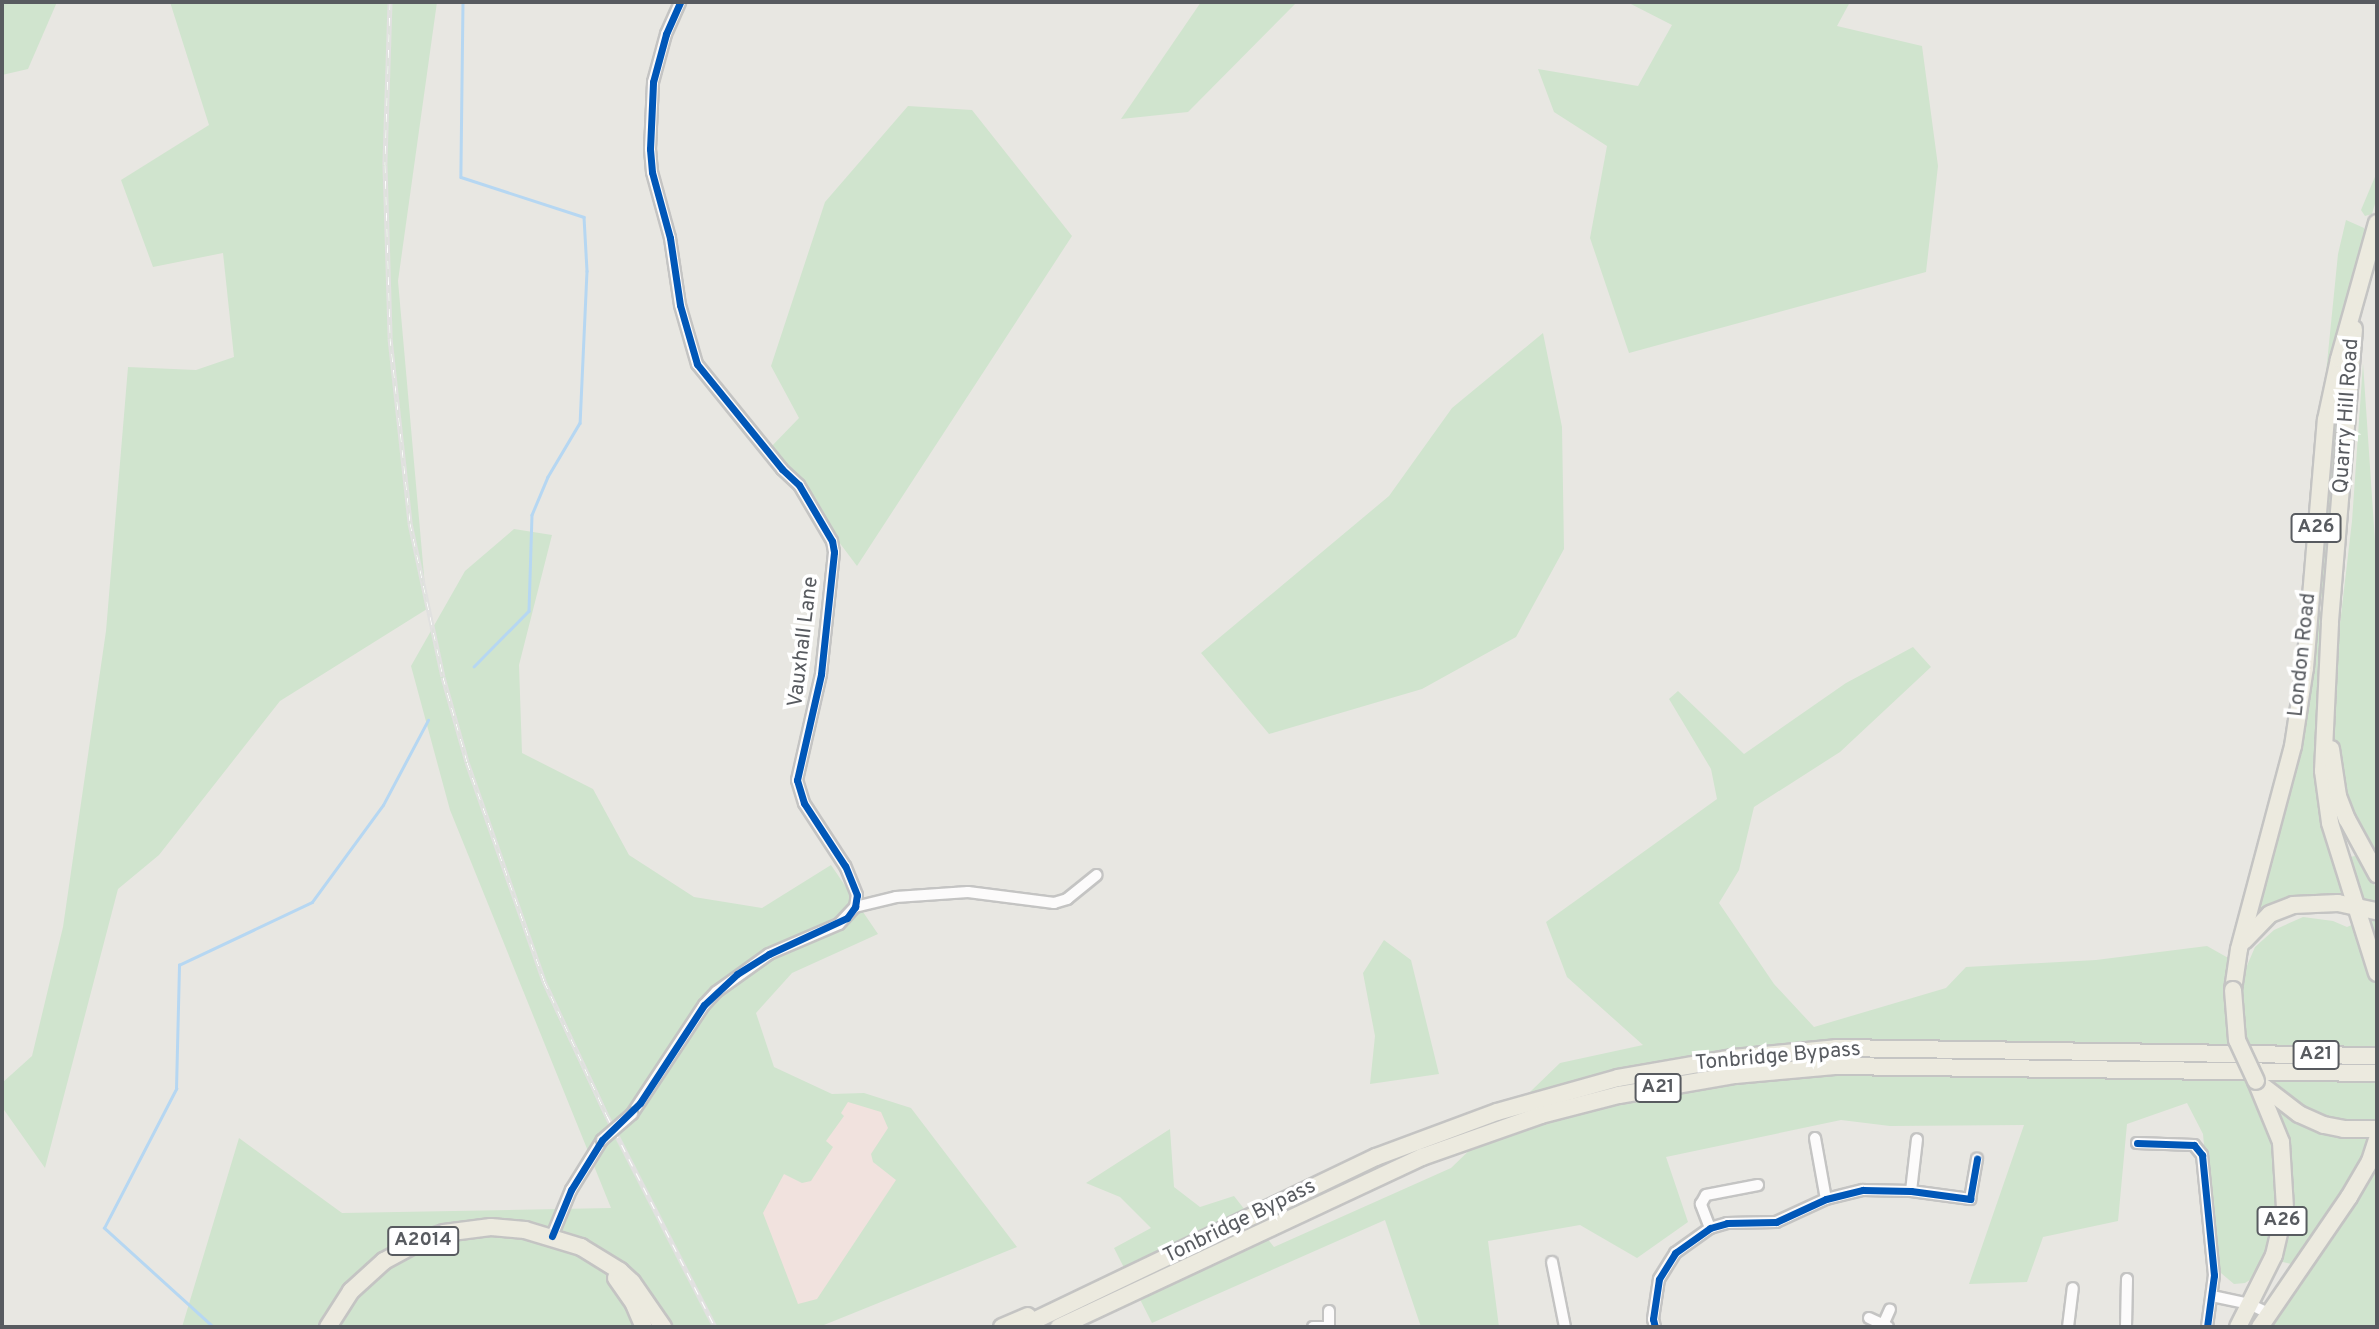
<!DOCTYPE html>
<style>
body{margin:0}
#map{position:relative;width:2379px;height:1329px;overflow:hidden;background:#e8e7e2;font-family:Overpass,sans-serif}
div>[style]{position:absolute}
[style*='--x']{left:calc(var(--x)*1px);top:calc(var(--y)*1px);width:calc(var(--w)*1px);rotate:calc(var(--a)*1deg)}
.medical>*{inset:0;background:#f1e2de}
.green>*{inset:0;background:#d0e4ce}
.stream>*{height:2.5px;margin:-1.25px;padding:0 1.25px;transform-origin:1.25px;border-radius:1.25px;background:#b6d7f2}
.roads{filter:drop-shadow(2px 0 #c4c4c3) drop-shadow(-2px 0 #c4c4c3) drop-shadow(0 2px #c4c4c3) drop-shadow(0 -2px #c4c4c3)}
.minor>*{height:10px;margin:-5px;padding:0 5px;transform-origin:5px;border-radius:5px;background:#fcfbfb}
.highway>*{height:16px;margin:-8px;padding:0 8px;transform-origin:8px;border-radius:8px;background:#eceadf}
.rail>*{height:5px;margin-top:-2.5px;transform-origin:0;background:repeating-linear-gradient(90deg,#fff 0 8px,#e1e1e0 0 16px);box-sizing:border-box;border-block:2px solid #e1e1e0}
.bridges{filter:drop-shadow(2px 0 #c4c4c3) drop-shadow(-2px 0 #c4c4c3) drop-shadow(0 2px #c4c4c3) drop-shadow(0 -2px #c4c4c3)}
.minor-bridge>*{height:10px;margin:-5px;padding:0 5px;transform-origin:5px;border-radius:5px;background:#fcfbfb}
.highway-bridge>*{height:16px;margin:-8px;padding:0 8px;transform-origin:8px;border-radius:8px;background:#eceadf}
.cycleway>*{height:7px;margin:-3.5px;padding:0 3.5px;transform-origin:3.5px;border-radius:3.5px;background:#0057b8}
span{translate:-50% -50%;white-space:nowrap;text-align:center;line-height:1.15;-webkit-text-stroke:7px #fff;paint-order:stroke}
.shield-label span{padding:2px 5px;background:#fff;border:2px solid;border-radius:5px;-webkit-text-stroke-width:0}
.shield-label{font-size:19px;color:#585b60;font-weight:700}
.street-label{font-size:21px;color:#585b60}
.frame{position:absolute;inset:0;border:4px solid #585b60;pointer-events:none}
</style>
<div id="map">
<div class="medical">
<div style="clip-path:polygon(818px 1094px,895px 1111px,979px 1239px,790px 1325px,727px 1184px)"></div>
</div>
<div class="green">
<div style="clip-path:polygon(2px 2px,57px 2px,28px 69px,2px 75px)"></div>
<div style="clip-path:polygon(170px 2px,437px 2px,398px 281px,427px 609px,280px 701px,159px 855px,118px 889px,45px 1168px,2px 1107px,2px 1083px,32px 1056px,63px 927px,106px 631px,128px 367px,196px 370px,234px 357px,223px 253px,153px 267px,121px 180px,209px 125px)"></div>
<div style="clip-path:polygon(1201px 2px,1297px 2px,1188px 112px,1121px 119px)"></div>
<div style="clip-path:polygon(1627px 2px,1850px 2px,1837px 26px,1922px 46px,1938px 166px,1926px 272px,1629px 353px,1590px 238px,1607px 146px,1554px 112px,1538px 69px,1638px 86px,1672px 25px)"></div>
<div style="clip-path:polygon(908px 106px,972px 110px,1072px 236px,857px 566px,769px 449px,799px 418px,771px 366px,825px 202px)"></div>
<div style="clip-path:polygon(2377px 172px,2377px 197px,2372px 214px,2365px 216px,2361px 210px)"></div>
<div style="clip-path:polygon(2346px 220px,2364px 228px,2366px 234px,2340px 326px,2315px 482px,2338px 254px)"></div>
<div style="clip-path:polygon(1543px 333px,1562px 427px,1564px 549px,1516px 637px,1422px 689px,1269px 734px,1201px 653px,1389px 496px,1452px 408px)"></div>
<div style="clip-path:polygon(2345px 357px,2335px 481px,2329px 486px,2331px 453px)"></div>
<div style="clip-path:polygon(2363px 363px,2376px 556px,2377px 867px,2354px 826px,2337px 773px,2332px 727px,2336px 658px,2352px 521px)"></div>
<div style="clip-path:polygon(2327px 492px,2335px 497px,2324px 593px,2319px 601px)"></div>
<div style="clip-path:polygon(evenodd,514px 529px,552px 535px,519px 665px,522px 753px,593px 789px,629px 855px,694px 897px,762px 908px,831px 865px,878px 934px,792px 973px,756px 1013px,774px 1067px,832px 1094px,864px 1093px,911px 1108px,1017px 1247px,819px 1327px,182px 1327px,239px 1138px,342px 1213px,611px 1208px,450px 810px,411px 666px,465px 571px,514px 529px,848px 1102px,881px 1112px,888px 1128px,871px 1154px,873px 1162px,896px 1180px,817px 1299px,798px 1304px,763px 1213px,784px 1174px,802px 1183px,811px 1181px,833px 1147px,826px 1141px,844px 1116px,841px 1113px,848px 1102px)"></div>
<div style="clip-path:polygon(2319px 610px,2326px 618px,2320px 712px,2350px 902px,2308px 898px,2253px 922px,2295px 776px,2308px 705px)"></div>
<div style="clip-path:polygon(1913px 647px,1931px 667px,1840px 752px,1754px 807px,1739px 870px,1719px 903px,1774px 984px,1814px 1027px,1946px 988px,1966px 967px,2096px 960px,2207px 946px,2246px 968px,2255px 947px,2274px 930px,2303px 917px,2333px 921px,2347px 927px,2370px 917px,2377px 919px,2377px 1327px,2270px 1327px,2301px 1286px,2308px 1268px,2279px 1261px,2245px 1283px,2234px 1284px,2215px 1268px,2203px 1134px,2187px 1103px,2127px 1124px,2118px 1221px,2043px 1237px,2027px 1282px,1969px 1284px,2024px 1125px,1890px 1126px,1841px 1120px,1666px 1157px,1688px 1222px,1637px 1258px,1580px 1225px,1488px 1241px,1499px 1327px,1421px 1327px,1385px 1220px,1152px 1323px,1114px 1248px,1151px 1228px,1120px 1197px,1086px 1183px,1170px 1129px,1174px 1187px,1200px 1207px,1234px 1196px,1274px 1247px,1451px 1168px,1560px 1063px,1643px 1045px,1567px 977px,1546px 922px,1717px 799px,1711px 769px,1669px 699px,1678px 691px,1744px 754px,1846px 683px)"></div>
<div style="clip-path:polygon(2355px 856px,2377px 889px,2377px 907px,2361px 904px,2350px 857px)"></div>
<div style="clip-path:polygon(1384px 940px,1411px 960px,1439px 1074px,1370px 1084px,1375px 1036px,1363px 973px)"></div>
</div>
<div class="stream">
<div style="--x:463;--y:2;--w:175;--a:90.7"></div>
<div style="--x:461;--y:177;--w:129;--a:18"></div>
<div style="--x:584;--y:217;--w:54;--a:86.8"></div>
<div style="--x:587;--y:271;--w:152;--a:92.6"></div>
<div style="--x:580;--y:423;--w:63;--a:120.7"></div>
<div style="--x:548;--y:477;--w:41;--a:112.8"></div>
<div style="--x:532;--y:515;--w:96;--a:91.8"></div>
<div style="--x:529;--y:611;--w:78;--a:134.5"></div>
<div style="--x:213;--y:1327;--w:147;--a:-137.8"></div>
<div style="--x:104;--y:1228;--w:157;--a:-62.6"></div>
<div style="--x:176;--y:1089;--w:124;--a:-88.6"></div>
<div style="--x:179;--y:965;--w:147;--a:-25.3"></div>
<div style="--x:312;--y:902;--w:120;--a:-53.8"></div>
<div style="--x:383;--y:805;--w:96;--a:-62.1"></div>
</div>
<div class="roads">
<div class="minor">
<div style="--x:855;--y:907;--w:42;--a:-13.7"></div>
<div style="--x:896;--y:897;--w:72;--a:-4"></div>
<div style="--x:968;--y:892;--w:87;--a:7.3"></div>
<div style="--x:1054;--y:903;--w:14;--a:-17"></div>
<div style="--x:1067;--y:899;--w:38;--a:-39"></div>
<div style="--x:632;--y:1114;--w:131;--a:-56.6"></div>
<div style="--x:704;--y:1005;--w:18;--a:-47"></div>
<div style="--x:716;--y:992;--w:65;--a:-35.6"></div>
<div style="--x:769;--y:954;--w:76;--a:-23.2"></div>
<div style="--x:839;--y:924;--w:23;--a:-47"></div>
<div style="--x:855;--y:907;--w:12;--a:-81"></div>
<div style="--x:857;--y:895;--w:31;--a:-112"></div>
<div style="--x:845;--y:866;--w:75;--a:-123.1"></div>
<div style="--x:804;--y:803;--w:24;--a:-107"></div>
<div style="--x:797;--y:780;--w:109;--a:-77.2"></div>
<div style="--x:821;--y:674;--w:123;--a:-83.9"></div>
<div style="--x:834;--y:552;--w:11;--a:-100"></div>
<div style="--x:832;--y:541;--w:65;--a:-120.5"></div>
<div style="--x:799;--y:485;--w:23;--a:-137"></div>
<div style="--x:782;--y:469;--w:135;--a:-129"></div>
<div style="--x:697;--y:364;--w:61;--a:-106.1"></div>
<div style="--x:680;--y:305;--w:68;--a:-98.5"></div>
<div style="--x:670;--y:238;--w:68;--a:-105.3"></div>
<div style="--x:652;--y:172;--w:23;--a:-95"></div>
<div style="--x:650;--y:149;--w:67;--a:-87.4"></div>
<div style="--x:653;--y:82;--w:50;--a:-74.8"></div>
<div style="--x:666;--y:34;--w:35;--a:-66"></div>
<div style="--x:1815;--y:1138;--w:62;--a:79.8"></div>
<div style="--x:2137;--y:1143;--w:57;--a:2"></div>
<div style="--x:2194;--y:1145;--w:13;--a:51"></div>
<div style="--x:2202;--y:1155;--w:121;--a:84.3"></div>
<div style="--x:2214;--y:1275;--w:52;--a:97.7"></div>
<div style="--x:1911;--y:1191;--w:52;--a:-83.4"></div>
<div style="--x:1710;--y:1228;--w:26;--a:-111"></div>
<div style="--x:1701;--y:1204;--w:10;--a:-61"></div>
<div style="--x:1706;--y:1195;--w:53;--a:-10.9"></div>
<div style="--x:552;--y:1236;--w:50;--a:-67.6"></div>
<div style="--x:571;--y:1190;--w:59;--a:-58.2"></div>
<div style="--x:1552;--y:1262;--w:66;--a:78.7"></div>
<div style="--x:2212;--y:1296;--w:38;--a:12"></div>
<div style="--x:2249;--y:1304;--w:21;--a:25"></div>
<div style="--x:1329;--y:1311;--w:16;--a:90"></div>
<div style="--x:1869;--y:1318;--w:21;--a:25"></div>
<div style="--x:1883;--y:1325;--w:17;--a:-66"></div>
<div style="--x:1313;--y:1327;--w:13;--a:0"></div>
<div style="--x:1655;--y:1327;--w:8;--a:-104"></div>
<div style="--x:1653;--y:1319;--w:40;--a:-81.5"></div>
<div style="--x:1659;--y:1279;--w:31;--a:-58"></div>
<div style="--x:1675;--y:1253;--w:43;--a:-35.5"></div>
<div style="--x:1710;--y:1228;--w:18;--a:-16"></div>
<div style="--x:1727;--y:1223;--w:49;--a:-1.2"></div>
<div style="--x:1776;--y:1222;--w:55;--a:-24.7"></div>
<div style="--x:1826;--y:1199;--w:38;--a:-14"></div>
<div style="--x:1863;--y:1190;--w:48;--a:1.2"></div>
<div style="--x:1911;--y:1191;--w:60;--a:7.7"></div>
<div style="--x:1970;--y:1199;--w:41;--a:-80.1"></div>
<div style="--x:2068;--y:1327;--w:39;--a:-83"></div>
<div style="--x:2126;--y:1327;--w:48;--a:-88.8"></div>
</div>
<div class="highway">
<div style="--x:2354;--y:329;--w:295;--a:94.7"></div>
<div style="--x:2330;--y:623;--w:148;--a:92.7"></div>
<div style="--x:2323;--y:771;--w:52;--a:82.3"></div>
<div style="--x:2330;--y:823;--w:157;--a:72.6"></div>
<div style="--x:2331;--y:749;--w:48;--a:81.5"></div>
<div style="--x:2338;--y:796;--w:25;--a:69"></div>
<div style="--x:2347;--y:819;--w:63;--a:61.4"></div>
<div style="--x:2244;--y:941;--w:37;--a:-46"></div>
<div style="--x:2270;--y:914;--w:25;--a:-21"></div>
<div style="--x:2293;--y:905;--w:45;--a:-2.5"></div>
<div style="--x:2338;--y:903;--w:40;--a:12"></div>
<div style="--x:2233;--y:990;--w:41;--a:-81.7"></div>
<div style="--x:2239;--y:949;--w:210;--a:-75.1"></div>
<div style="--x:2293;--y:746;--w:79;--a:-81.3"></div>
<div style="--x:2305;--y:668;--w:249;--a:-85.2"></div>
<div style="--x:2326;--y:420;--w:62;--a:-78"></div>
<div style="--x:2339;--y:359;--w:141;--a:-74.4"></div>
<div style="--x:2264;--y:1087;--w:44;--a:37.6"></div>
<div style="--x:2299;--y:1114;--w:27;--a:24"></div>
<div style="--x:2324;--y:1125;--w:20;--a:11"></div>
<div style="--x:2344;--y:1129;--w:33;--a:0"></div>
<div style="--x:616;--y:1278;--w:32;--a:55"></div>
<div style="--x:634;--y:1304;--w:25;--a:67"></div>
<div style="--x:328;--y:1327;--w:43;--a:-57.4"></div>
<div style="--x:351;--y:1291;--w:45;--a:-42.3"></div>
<div style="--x:384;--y:1261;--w:42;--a:-28.4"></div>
<div style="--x:421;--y:1241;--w:24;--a:-19"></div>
<div style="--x:444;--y:1233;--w:47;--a:-7.3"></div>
<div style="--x:491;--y:1227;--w:34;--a:5"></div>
<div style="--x:525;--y:1230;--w:59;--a:16.9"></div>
<div style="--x:581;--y:1247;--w:46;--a:31.6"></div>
<div style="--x:620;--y:1271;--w:16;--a:43"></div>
<div style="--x:632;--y:1282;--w:55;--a:55.4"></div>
<div style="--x:1002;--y:1327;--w:28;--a:-23"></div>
<div style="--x:1021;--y:1327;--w:394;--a:-25.6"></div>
<div style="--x:1376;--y:1157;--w:129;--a:-20.4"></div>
<div style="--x:1497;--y:1112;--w:126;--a:-15.7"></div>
<div style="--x:1618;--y:1078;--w:117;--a:-9.9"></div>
<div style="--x:1733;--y:1058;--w:103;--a:-5.5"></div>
<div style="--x:1836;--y:1048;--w:541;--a:0.85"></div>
<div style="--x:1059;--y:1327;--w:401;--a:-25.1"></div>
<div style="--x:1422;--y:1157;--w:126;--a:-19.4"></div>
<div style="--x:1541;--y:1115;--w:81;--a:-14.4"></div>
<div style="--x:1619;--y:1095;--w:118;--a:-9.8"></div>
<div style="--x:1735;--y:1075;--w:100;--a:-5.1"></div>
<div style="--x:1835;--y:1066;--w:542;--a:0.74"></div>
<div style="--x:2238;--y:1327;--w:80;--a:-63.4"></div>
<div style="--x:2274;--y:1255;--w:48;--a:-76.8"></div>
<div style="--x:2285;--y:1208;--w:66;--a:-93.5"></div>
<div style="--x:2281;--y:1142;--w:66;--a:-112.3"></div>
<div style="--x:2260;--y:1327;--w:158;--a:-55.6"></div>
<div style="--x:2349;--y:1197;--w:42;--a:-59.7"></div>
<div style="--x:2370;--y:1161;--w:22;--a:-72"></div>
</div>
</div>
<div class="rail">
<div style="--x:390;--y:2;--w:163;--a:91.8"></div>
<div style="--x:385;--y:165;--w:173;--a:88.3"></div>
<div style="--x:390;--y:338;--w:186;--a:83.8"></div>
<div style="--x:410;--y:523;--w:157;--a:77.9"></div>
<div style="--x:443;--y:677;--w:88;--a:74.2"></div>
<div style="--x:467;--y:762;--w:232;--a:70.6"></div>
<div style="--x:544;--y:981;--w:149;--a:65"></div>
<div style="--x:607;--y:1116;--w:237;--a:62.9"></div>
</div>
<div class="bridges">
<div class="minor-bridge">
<div style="--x:602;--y:1140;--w:40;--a:-41"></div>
</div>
<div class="highway-bridge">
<div style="--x:2233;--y:990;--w:50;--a:85.4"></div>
<div style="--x:2237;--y:1040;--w:45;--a:65.1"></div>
</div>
</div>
<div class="cycleway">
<div style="--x:2137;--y:1143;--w:57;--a:2"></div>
<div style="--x:2194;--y:1145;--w:13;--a:51"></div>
<div style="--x:2202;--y:1155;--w:121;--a:84.3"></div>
<div style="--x:2214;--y:1275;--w:52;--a:97.7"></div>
<div style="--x:552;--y:1236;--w:50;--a:-67.6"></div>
<div style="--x:571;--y:1190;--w:59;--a:-58.2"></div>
<div style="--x:602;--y:1140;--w:53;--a:-44.2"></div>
<div style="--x:640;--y:1103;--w:117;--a:-56.9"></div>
<div style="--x:704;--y:1005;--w:45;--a:-43.2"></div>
<div style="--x:737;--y:974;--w:38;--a:-32"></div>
<div style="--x:769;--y:954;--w:86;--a:-24.8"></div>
<div style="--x:847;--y:918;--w:14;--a:-54"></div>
<div style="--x:855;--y:907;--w:12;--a:-81"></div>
<div style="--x:857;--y:895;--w:31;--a:-112"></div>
<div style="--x:845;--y:866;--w:75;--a:-123.1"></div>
<div style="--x:804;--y:803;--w:24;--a:-107"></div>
<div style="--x:797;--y:780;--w:109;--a:-77.2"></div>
<div style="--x:821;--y:674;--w:123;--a:-83.9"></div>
<div style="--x:834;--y:552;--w:11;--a:-100"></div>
<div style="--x:832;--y:541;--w:65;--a:-120.5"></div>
<div style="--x:799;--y:485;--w:23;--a:-137"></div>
<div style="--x:782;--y:469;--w:135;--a:-129"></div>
<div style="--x:697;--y:364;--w:61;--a:-106.1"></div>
<div style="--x:680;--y:305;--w:68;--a:-98.5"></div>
<div style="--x:670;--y:238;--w:68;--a:-105.3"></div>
<div style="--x:652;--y:172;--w:23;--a:-95"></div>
<div style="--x:650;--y:149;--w:67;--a:-87.4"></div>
<div style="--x:653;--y:82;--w:50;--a:-74.8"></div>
<div style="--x:666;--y:34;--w:35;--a:-66"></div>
<div style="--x:1655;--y:1327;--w:8;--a:-104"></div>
<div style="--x:1653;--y:1319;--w:40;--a:-81.5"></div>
<div style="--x:1659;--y:1279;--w:31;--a:-58"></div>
<div style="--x:1675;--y:1253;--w:43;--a:-35.5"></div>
<div style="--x:1710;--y:1228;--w:18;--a:-16"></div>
<div style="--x:1727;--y:1223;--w:49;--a:-1.2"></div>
<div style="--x:1776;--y:1222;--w:55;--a:-24.7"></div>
<div style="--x:1826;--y:1199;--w:38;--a:-14"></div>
<div style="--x:1863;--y:1190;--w:48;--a:1.2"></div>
<div style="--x:1911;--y:1191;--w:60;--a:7.7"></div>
<div style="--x:1970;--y:1199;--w:41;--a:-80.1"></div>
</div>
<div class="shield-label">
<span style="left:2316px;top:528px">A26</span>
<span style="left:2316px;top:1055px">A21</span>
<span style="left:1658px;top:1088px">A21</span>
<span style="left:2282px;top:1221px">A26</span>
<span style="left:423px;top:1241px">A2014</span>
</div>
<div class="street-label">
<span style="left:2347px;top:416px;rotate:-86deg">Quarry Hill Road</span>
<span style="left:804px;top:642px;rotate:-83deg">Vauxhall Lane</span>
<span style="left:2303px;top:655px;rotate:-84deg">London Road</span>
<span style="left:1778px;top:1057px;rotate:-5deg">Tonbridge Bypass</span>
<span style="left:1240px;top:1222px;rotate:-26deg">Tonbridge Bypass</span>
</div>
<div class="frame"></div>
</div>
